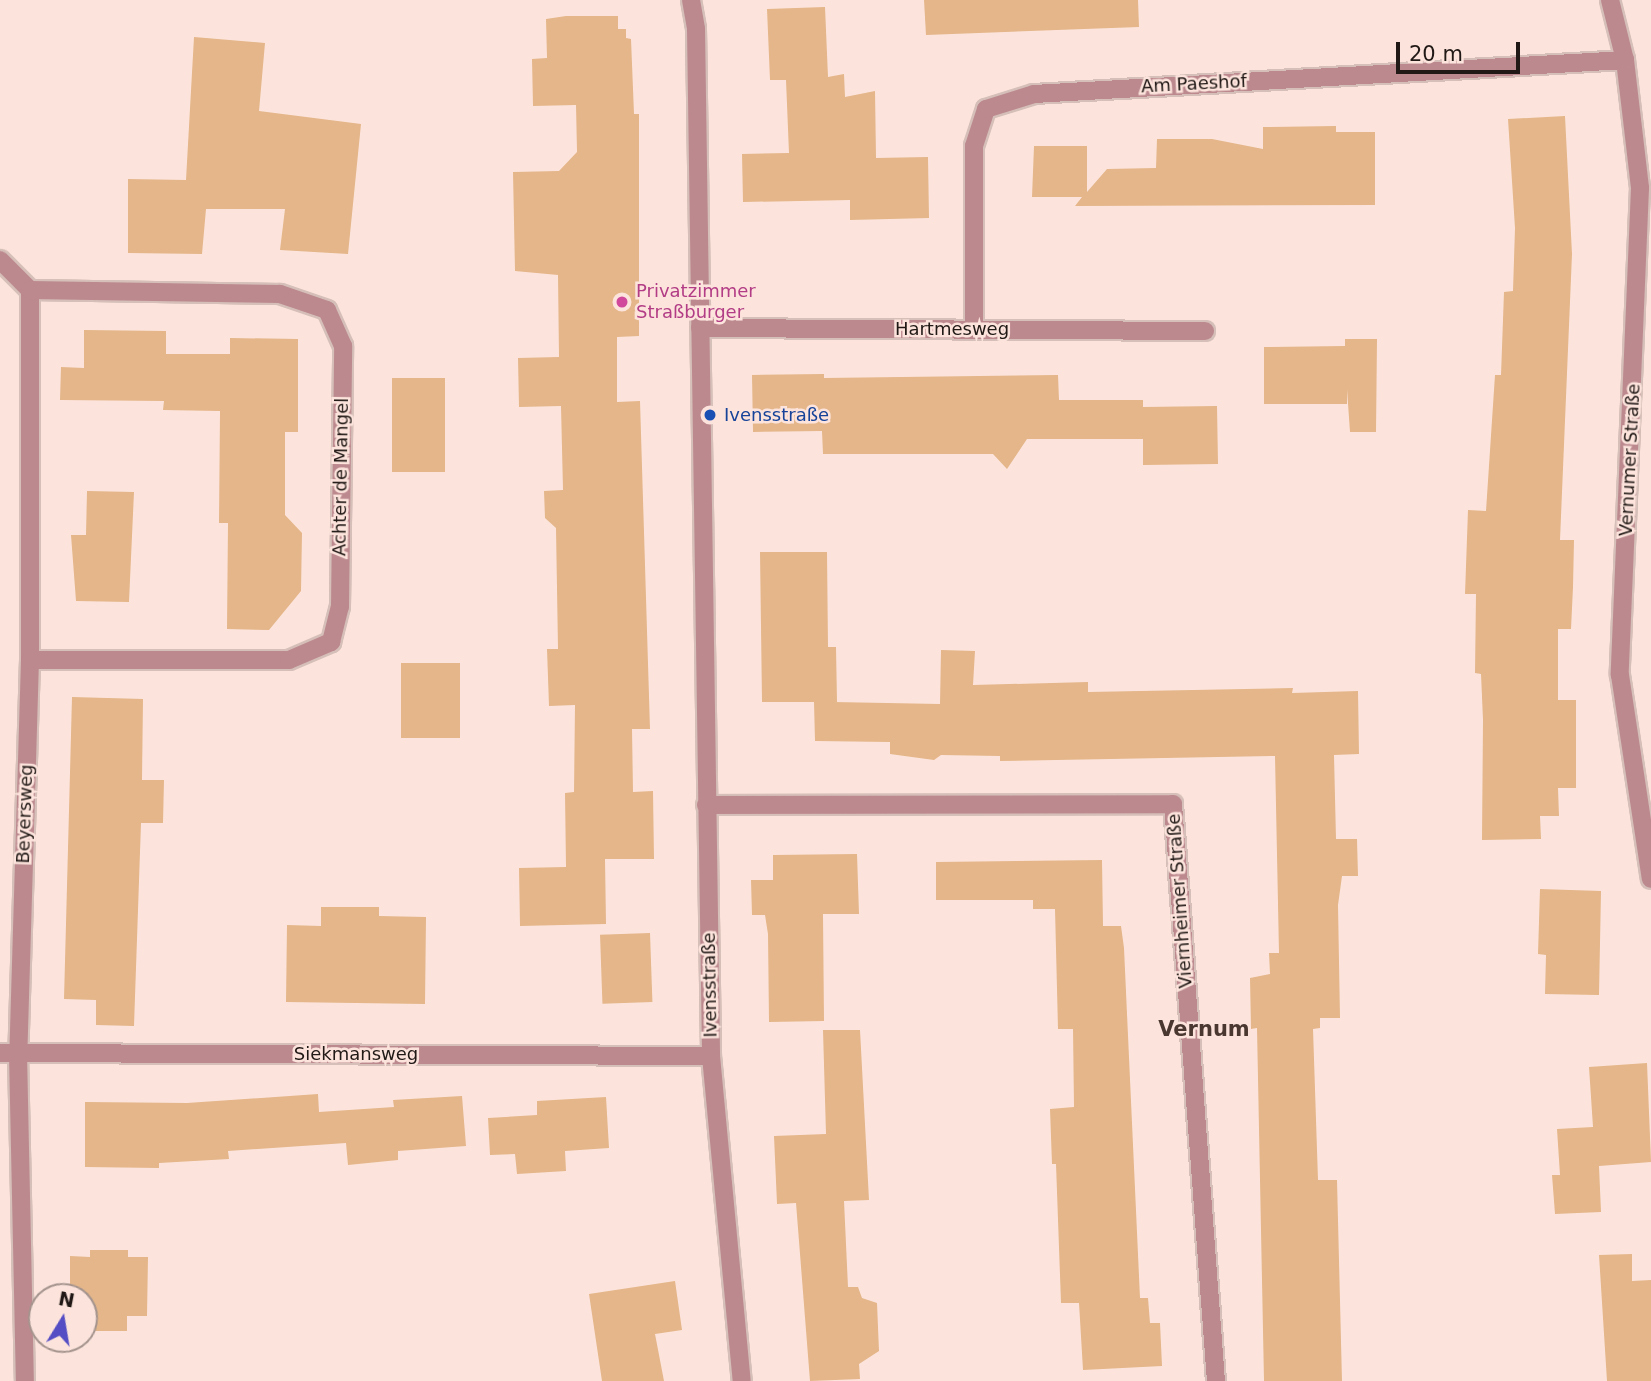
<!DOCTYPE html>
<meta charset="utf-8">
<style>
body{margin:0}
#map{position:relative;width:1651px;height:1381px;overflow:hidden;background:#fce4dc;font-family:"DejaVu Sans",sans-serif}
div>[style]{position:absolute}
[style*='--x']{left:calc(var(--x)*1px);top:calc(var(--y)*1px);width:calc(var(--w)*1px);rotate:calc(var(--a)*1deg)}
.building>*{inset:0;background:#e4b689;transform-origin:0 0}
.roads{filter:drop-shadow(2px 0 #d5bfb8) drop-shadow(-2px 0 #d5bfb8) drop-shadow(0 2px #d5bfb8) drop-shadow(0 -2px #d5bfb8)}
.minor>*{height:18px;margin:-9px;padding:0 9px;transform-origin:9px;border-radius:9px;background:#bc898f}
.dots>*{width:19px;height:19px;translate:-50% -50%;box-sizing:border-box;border:4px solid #fce4dc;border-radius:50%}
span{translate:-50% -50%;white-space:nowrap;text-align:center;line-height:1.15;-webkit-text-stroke:5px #fce4dc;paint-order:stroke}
.street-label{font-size:18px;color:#211916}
.hotel-label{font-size:18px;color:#b23c85}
.left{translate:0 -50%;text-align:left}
.transit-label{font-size:18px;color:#164399}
.quarter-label{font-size:21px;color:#493730;font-weight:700}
.north{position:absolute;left:28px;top:1283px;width:70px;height:70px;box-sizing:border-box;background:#fce4dc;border:2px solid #a4938d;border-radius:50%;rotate:11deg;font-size:19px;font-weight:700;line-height:28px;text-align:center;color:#211916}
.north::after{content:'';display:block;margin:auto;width:24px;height:32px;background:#544dc4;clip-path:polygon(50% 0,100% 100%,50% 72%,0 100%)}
.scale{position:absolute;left:1396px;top:42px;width:124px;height:32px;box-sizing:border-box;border:4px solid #211916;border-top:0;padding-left:9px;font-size:21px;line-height:24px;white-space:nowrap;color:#211916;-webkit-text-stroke:5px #fce4dc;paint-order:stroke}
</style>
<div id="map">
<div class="building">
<div style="clip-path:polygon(924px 0,1138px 0,1139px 27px,926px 35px)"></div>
<div style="clip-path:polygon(825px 7px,828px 77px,844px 74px,845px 97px,875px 91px,876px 158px,928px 157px,929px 218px,850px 220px,850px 200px,743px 202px,742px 154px,789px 153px,786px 80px,770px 80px,767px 9px)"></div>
<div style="clip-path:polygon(566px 16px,618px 16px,618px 29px,626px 29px,626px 38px,631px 39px,634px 114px,639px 114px,639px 336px,617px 337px,617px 402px,640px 401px,650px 729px,632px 729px,633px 792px,653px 791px,654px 859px,605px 859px,606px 924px,520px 926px,519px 868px,566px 867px,565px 793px,574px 792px,575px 705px,549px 706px,547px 649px,558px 649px,556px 528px,545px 518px,544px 491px,563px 490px,561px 406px,519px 407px,518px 358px,559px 357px,558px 275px,515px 271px,513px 172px,559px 171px,577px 152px,576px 105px,533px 106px,532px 59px,547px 58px,546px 19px)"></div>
<div style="clip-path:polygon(194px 37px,265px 43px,259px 111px,361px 124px,348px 254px,280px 250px,285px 209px,206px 209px,202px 254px,128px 253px,128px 179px,186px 180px)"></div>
<div style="clip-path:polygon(1565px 116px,1572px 254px,1560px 540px,1574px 540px,1573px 587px,1571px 629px,1558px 629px,1558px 700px,1576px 700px,1576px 788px,1558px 788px,1559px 816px,1540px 816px,1541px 839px,1482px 840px,1483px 720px,1481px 674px,1475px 673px,1476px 594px,1465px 594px,1468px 510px,1486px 511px,1495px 375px,1501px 375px,1504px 292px,1513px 291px,1515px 228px,1508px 119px)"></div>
<div style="clip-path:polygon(1336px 126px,1336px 132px,1375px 132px,1375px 205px,1075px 206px,1082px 197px,1032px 197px,1034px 146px,1087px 146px,1087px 192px,1107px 169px,1156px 168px,1157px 139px,1212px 139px,1263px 149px,1263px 127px)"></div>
<div style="clip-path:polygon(84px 330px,166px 331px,166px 354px,230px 354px,230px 338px,298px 339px,298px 432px,285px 432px,285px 515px,302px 533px,301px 591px,269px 630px,227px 629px,228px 523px,219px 523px,220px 411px,163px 410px,164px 401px,60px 400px,61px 367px,84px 368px)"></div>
<div style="clip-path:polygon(1345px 339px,1377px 339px,1376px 432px,1350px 432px,1347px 389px,1347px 404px,1264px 404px,1264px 347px,1345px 346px)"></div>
<div style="clip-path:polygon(824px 374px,824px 378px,1058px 375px,1059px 400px,1143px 400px,1143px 407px,1217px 406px,1218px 464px,1143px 465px,1143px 439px,1027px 439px,1007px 469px,993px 454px,823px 454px,822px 431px,753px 432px,752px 375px)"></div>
<div style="left:392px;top:378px;width:53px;height:94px"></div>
<div style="clip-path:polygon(87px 491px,134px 492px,129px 602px,76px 601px,71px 535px,86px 535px)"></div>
<div style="clip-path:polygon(760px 552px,827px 552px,828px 647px,836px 647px,837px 702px,833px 702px,940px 704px,941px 650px,975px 651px,973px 685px,1088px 682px,1088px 692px,1293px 688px,1292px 693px,1358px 691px,1359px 754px,1334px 755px,1336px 839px,1357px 839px,1358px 876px,1342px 876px,1338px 905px,1340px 1018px,1320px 1018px,1320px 1028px,1313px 1029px,1318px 1180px,1337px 1180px,1342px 1381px,1264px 1381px,1257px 1028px,1251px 1029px,1250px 978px,1270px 974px,1269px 953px,1279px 953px,1275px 756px,1000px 761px,1000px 756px,941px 755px,934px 760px,890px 754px,890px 742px,815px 741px,814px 702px,762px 702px)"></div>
<div style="left:401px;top:663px;width:59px;height:75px"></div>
<div style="clip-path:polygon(72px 697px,143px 699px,142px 780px,164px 780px,163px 823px,141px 823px,134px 1026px,96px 1025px,96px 1000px,64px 999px)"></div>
<div style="clip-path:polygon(857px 854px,859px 914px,823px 914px,824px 1021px,769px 1022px,768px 934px,765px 915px,752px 915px,751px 880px,773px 880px,773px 855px)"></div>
<div style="clip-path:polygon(1102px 860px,1103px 926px,1121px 926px,1124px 948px,1140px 1298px,1148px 1298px,1150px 1323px,1160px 1323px,1162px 1366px,1083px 1370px,1079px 1303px,1061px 1303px,1056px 1164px,1052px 1164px,1050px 1109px,1074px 1107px,1073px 1029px,1058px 1029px,1055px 909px,1033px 909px,1033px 900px,936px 900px,936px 862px)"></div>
<div style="clip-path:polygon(1540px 889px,1601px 891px,1599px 995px,1545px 994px,1546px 955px,1538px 954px)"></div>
<div style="clip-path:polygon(321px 907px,379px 907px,379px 916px,426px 917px,425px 1004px,286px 1002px,287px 925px,321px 926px)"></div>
<div style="left:650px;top:933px;width:69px;height:50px;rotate:88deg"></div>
<div style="clip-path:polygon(823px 1030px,860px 1030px,869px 1200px,844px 1201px,848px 1287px,858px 1287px,862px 1298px,877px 1303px,879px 1351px,859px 1364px,860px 1379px,810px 1381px,796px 1203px,777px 1204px,774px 1136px,826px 1134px)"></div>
<div style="clip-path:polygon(1647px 1063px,1651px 1162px,1599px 1166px,1601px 1212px,1555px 1214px,1552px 1175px,1560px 1175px,1557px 1129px,1593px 1127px,1589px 1067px)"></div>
<div style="clip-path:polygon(318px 1094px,319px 1112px,394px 1107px,393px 1100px,462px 1096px,466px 1146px,398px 1151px,398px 1160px,348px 1165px,346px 1143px,228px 1151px,229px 1159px,159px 1163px,159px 1168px,85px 1167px,85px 1102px,187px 1103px)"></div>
<div style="clip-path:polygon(606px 1097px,609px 1148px,565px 1151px,566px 1171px,517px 1174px,515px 1154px,490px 1155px,488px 1118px,537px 1115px,537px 1101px)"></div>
<div style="clip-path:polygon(90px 1250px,128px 1250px,128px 1257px,148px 1257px,147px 1316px,127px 1316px,127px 1331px,90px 1331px,84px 1297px,70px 1297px,70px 1256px,90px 1257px)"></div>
<div style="clip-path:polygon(1632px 1254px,1632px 1281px,1651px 1280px,1651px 1381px,1607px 1381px,1599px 1255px)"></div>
<div style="clip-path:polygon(675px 1281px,682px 1330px,655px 1334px,664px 1381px,602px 1381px,589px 1294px)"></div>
</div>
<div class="roads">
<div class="minor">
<div style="--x:691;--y:0;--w:29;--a:80"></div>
<div style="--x:696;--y:29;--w:1027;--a:89.16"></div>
<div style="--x:711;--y:1056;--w:326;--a:84.6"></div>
<div style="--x:1610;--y:0;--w:62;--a:76"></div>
<div style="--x:1625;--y:60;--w:129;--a:83.3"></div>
<div style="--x:1640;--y:188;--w:487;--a:92.4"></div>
<div style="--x:1620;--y:675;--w:206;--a:81.4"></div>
<div style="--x:0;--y:260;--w:42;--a:45"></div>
<div style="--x:30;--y:290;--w:370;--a:90"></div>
<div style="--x:30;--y:660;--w:393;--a:91.7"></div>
<div style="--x:18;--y:1053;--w:328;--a:88.8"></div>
<div style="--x:700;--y:328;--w:505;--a:0.34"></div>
<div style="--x:974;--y:328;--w:182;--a:-90"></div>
<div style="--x:974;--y:146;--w:39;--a:-72"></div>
<div style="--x:986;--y:109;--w:50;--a:-17.4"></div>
<div style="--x:1034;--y:94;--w:592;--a:-3.29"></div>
<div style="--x:30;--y:660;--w:259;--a:0"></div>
<div style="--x:289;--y:660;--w:46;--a:-23.2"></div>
<div style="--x:331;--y:642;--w:36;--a:-76"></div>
<div style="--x:340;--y:607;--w:261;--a:-89.3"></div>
<div style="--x:343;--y:346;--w:39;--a:-114"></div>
<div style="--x:327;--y:310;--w:50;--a:-161.2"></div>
<div style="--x:280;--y:294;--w:250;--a:-179.1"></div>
<div style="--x:706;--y:805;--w:467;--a:-0.1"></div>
<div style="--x:1173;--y:804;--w:579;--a:85.74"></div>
<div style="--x:0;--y:1053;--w:711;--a:0.24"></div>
</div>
</div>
<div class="dots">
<div style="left:622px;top:302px;background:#d1479c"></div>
<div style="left:710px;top:415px;background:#1a4fb4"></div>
</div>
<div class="street-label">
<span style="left:1194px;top:84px;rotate:-3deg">Am Paeshof</span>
<span style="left:952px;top:329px">Hartmesweg</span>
<span style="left:1630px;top:460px;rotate:-87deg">Vernumer Straße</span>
<span style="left:341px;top:477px;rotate:-89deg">Achter de Mangel</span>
<span style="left:25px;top:814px;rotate:-88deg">Beyersweg</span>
<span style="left:1180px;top:901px;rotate:-94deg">Viernheimer Straße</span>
<span style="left:710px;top:985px;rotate:-91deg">Ivensstraße</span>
<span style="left:356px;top:1054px">Siekmansweg</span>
</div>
<div class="hotel-label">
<span class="left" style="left:636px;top:302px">Privatzimmer<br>Straßburger</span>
</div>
<div class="transit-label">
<span class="left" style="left:724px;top:415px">Ivensstraße</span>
</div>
<div class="quarter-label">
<span style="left:1204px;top:1029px">Vernum</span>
</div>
<div class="north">N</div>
<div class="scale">20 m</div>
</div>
